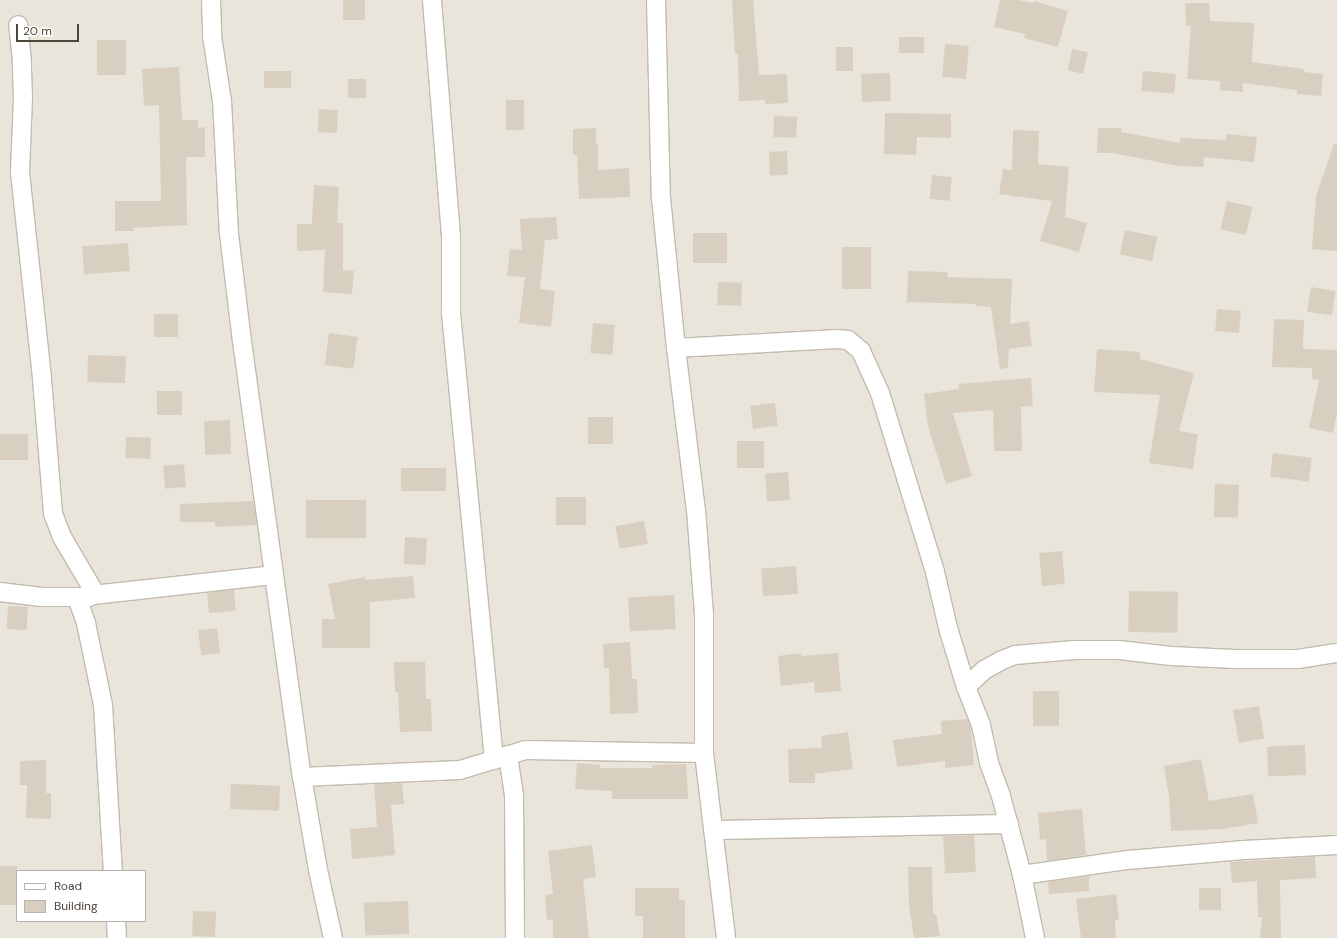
<!DOCTYPE html>
<style>
body{margin:0}
#map{position:relative;width:1337px;height:938px;overflow:hidden;background:#f6f3ec;font-family:"DM Sans",sans-serif}
div>[style]{position:absolute}
[style*='--x']{left:calc(var(--x)*1px);top:calc(var(--y)*1px);width:calc(var(--w)*1px);rotate:calc(var(--a)*1deg)}
.residential>*{inset:0;background:#eae5da}
.building>*{inset:0;background:#d8cfc1;transform-origin:0 0}
.roads{filter:drop-shadow(1px 0 #c2bbae) drop-shadow(-1px 0 #c2bbae) drop-shadow(0 1px #c2bbae) drop-shadow(0 -1px #c2bbae)}
.street>*{height:18px;margin:-9px;padding:0 9px;transform-origin:9px;border-radius:9px;background:#fff}
span{translate:-50% -50%;white-space:nowrap;text-align:center;line-height:1.15;-webkit-text-stroke:3.5px #fff;paint-order:stroke}
.legend{position:absolute;left:16px;top:870px;width:130px;height:52px;box-sizing:border-box;background:#fff;border:1px solid #b7b4b0;margin:0;padding:5px 7px;list-style:none;font-size:12px;color:#4b4439}
.legend li{display:flex;align-items:center;gap:8px;height:20px}
.legend b{width:20px;border:1px solid #b7b4b0}
.scale{position:absolute;left:16px;top:24px;width:63px;height:18px;box-sizing:border-box;border:2px solid #4b4439;border-top:0;padding-left:5px;font-size:12px;line-height:14px;white-space:nowrap;color:#4b4439;-webkit-text-stroke:3px #fff;paint-order:stroke}
</style>
<div id="map">
<div class="residential">
<div style="clip-path:polygon(evenodd,0 0,1337px 0,1337px 938px,0 938px,0 0,17px 871px,145px 871px,145px 921px,17px 921px,17px 871px)"></div>
</div>
<div class="building">
<div style="left:343px;top:0;width:22px;height:20px"></div>
<div style="clip-path:polygon(732px 0,753px 0,759px 75px,787px 74px,788px 103px,765px 104px,765px 100px,739px 101px,738px 54px,735px 54px)"></div>
<div style="clip-path:polygon(1000px 0,1019px 0,1033px 3px,1034px 1px,1068px 11px,1058px 47px,1024px 38px,1025px 34px,994px 27px)"></div>
<div style="clip-path:polygon(1185px 3px,1209px 3px,1210px 21px,1254px 23px,1252px 62px,1304px 69px,1304px 72px,1323px 74px,1321px 96px,1297px 94px,1297px 90px,1243px 83px,1243px 92px,1220px 90px,1220px 81px,1187px 79px,1191px 26px,1186px 26px)"></div>
<div style="left:924px;top:37px;width:16px;height:25px;rotate:90deg"></div>
<div style="left:97px;top:40px;width:29px;height:35px"></div>
<div style="left:945px;top:44px;width:24px;height:33px;rotate:5deg"></div>
<div style="left:836px;top:47px;width:17px;height:24px"></div>
<div style="left:1072px;top:49px;width:16px;height:22px;rotate:11deg"></div>
<div style="clip-path:polygon(179px 67px,182px 120px,198px 120px,198px 128px,205px 127px,205px 157px,186px 157px,187px 225px,134px 228px,134px 231px,115px 231px,115px 201px,161px 201px,159px 105px,144px 106px,142px 69px)"></div>
<div style="left:264px;top:71px;width:27px;height:17px"></div>
<div style="left:1143px;top:71px;width:33px;height:20px;rotate:5deg"></div>
<div style="left:890px;top:73px;width:28px;height:29px;rotate:88deg"></div>
<div style="left:348px;top:79px;width:18px;height:19px"></div>
<div style="left:524px;top:100px;width:30px;height:18px;rotate:90deg"></div>
<div style="left:319px;top:109px;width:19px;height:23px;rotate:3deg"></div>
<div style="clip-path:polygon(885px 113px,951px 114px,951px 138px,917px 137px,916px 155px,884px 154px)"></div>
<div style="left:774px;top:116px;width:23px;height:21px;rotate:2deg"></div>
<div style="clip-path:polygon(596px 128px,596px 144px,598px 144px,598px 170px,629px 168px,630px 197px,579px 199px,577px 155px,573px 155px,573px 129px)"></div>
<div style="clip-path:polygon(1098px 128px,1121px 128px,1121px 132px,1180px 143px,1180px 138px,1226px 140px,1226px 134px,1257px 137px,1254px 162px,1204px 157px,1203px 167px,1179px 166px,1113px 153px,1097px 153px)"></div>
<div style="clip-path:polygon(1013px 130px,1039px 131px,1038px 164px,1069px 167px,1065px 217px,1087px 223px,1079px 252px,1040px 241px,1052px 201px,999px 194px,1003px 169px,1012px 170px)"></div>
<div style="clip-path:polygon(1334px 144px,1337px 144px,1337px 251px,1312px 249px,1316px 196px)"></div>
<div style="left:787px;top:151px;width:24px;height:18px;rotate:88deg"></div>
<div style="left:932px;top:175px;width:20px;height:24px;rotate:6deg"></div>
<div style="clip-path:polygon(314px 185px,339px 187px,337px 223px,343px 223px,343px 270px,354px 271px,352px 294px,323px 292px,325px 250px,297px 251px,297px 224px,312px 224px)"></div>
<div style="left:1227px;top:201px;width:26px;height:29px;rotate:13deg"></div>
<div style="clip-path:polygon(556px 217px,558px 239px,545px 240px,540px 289px,555px 291px,551px 327px,519px 323px,525px 277px,507px 276px,510px 249px,522px 250px,520px 219px)"></div>
<div style="left:1125px;top:230px;width:33px;height:25px;rotate:12deg"></div>
<div style="left:693px;top:233px;width:34px;height:30px"></div>
<div style="left:128px;top:243px;width:28px;height:46px;rotate:86deg"></div>
<div style="left:842px;top:247px;width:29px;height:42px"></div>
<div style="clip-path:polygon(908px 271px,948px 272px,947px 277px,1012px 279px,1010px 324px,1029px 321px,1032px 346px,1009px 349px,1008px 368px,1000px 369px,991px 307px,976px 306px,976px 304px,907px 302px)"></div>
<div style="left:718px;top:282px;width:24px;height:23px;rotate:2deg"></div>
<div style="left:1311px;top:287px;width:25px;height:25px;rotate:9deg"></div>
<div style="left:1217px;top:309px;width:24px;height:22px;rotate:5deg"></div>
<div style="left:154px;top:314px;width:24px;height:23px"></div>
<div style="clip-path:polygon(1274px 319px,1304px 320px,1303px 349px,1337px 350px,1337px 413px,1333px 433px,1309px 428px,1319px 380px,1312px 379px,1312px 368px,1272px 367px)"></div>
<div style="left:593px;top:323px;width:22px;height:30px;rotate:5deg"></div>
<div style="left:329px;top:333px;width:29px;height:32px;rotate:8deg"></div>
<div style="clip-path:polygon(1097px 349px,1140px 352px,1140px 359px,1194px 373px,1179px 431px,1198px 434px,1193px 469px,1149px 463px,1160px 395px,1094px 392px)"></div>
<div style="left:88px;top:355px;width:38px;height:27px;rotate:2deg"></div>
<div style="clip-path:polygon(1031px 378px,1033px 406px,1021px 407px,1022px 451px,994px 451px,993px 410px,953px 413px,972px 476px,946px 484px,928px 426px,924px 394px,959px 389px,959px 384px)"></div>
<div style="left:157px;top:391px;width:25px;height:24px"></div>
<div style="left:775px;top:403px;width:23px;height:25px;rotate:83deg"></div>
<div style="left:588px;top:417px;width:25px;height:27px"></div>
<div style="left:230px;top:420px;width:34px;height:26px;rotate:88deg"></div>
<div style="left:0;top:434px;width:28px;height:26px"></div>
<div style="left:126px;top:437px;width:25px;height:21px;rotate:2deg"></div>
<div style="left:737px;top:441px;width:27px;height:27px"></div>
<div style="left:1273px;top:453px;width:39px;height:24px;rotate:7deg"></div>
<div style="left:184px;top:464px;width:23px;height:21px;rotate:85deg"></div>
<div style="left:401px;top:468px;width:45px;height:23px"></div>
<div style="left:788px;top:472px;width:28px;height:23px;rotate:86deg"></div>
<div style="left:1215px;top:484px;width:24px;height:33px;rotate:2deg"></div>
<div style="left:556px;top:497px;width:30px;height:28px"></div>
<div style="left:306px;top:500px;width:60px;height:38px"></div>
<div style="clip-path:polygon(253px 501px,257px 525px,215px 527px,215px 522px,180px 522px,180px 504px)"></div>
<div style="left:644px;top:521px;width:23px;height:29px;rotate:80deg"></div>
<div style="left:405px;top:537px;width:22px;height:27px;rotate:3deg"></div>
<div style="left:1062px;top:551px;width:33px;height:23px;rotate:85deg"></div>
<div style="left:796px;top:566px;width:28px;height:35px;rotate:86deg"></div>
<div style="clip-path:polygon(413px 576px,415px 598px,370px 602px,370px 648px,322px 648px,322px 619px,335px 619px,328px 584px,365px 577px,365px 580px)"></div>
<div style="left:234px;top:590px;width:21px;height:27px;rotate:85deg"></div>
<div style="left:1129px;top:591px;width:49px;height:41px;rotate:1deg"></div>
<div style="left:674px;top:595px;width:34px;height:46px;rotate:87deg"></div>
<div style="left:8px;top:606px;width:20px;height:23px;rotate:3deg"></div>
<div style="left:217px;top:628px;width:25px;height:19px;rotate:83deg"></div>
<div style="clip-path:polygon(630px 642px,632px 679px,637px 679px,638px 713px,610px 714px,609px 668px,604px 668px,603px 644px)"></div>
<div style="clip-path:polygon(801px 653px,801px 656px,838px 653px,841px 691px,815px 693px,814px 682px,781px 686px,778px 656px)"></div>
<div style="clip-path:polygon(394px 662px,425px 662px,426px 699px,431px 699px,432px 731px,400px 732px,398px 692px,395px 692px)"></div>
<div style="left:1033px;top:691px;width:26px;height:35px"></div>
<div style="left:1259px;top:706px;width:33px;height:26px;rotate:81deg"></div>
<div style="clip-path:polygon(967px 719px,971px 728px,974px 765px,945px 768px,945px 761px,897px 767px,893px 740px,942px 734px,941px 721px)"></div>
<div style="clip-path:polygon(848px 732px,853px 769px,815px 774px,815px 783px,789px 783px,788px 749px,822px 748px,821px 736px)"></div>
<div style="left:1305px;top:745px;width:30px;height:38px;rotate:88deg"></div>
<div style="clip-path:polygon(1201px 759px,1209px 801px,1253px 794px,1258px 823px,1224px 829px,1171px 831px,1169px 797px,1164px 766px)"></div>
<div style="clip-path:polygon(46px 760px,46px 793px,51px 793px,51px 819px,26px 818px,27px 785px,20px 785px,20px 761px)"></div>
<div style="clip-path:polygon(577px 763px,600px 765px,600px 768px,652px 768px,652px 765px,686px 764px,688px 799px,612px 799px,612px 791px,575px 789px)"></div>
<div style="clip-path:polygon(402px 783px,404px 804px,391px 805px,395px 855px,352px 859px,350px 829px,377px 827px,374px 784px)"></div>
<div style="left:231px;top:784px;width:49px;height:25px;rotate:2deg"></div>
<div style="clip-path:polygon(1082px 809px,1086px 855px,1047px 861px,1046px 839px,1040px 840px,1038px 813px)"></div>
<div style="left:974px;top:835px;width:37px;height:31px;rotate:87deg"></div>
<div style="clip-path:polygon(592px 845px,596px 877px,583px 879px,589px 938px,553px 938px,553px 919px,547px 920px,545px 895px,553px 894px,548px 851px)"></div>
<div style="clip-path:polygon(1315px 857px,1316px 878px,1280px 880px,1281px 938px,1260px 938px,1262px 917px,1258px 917px,1257px 881px,1232px 883px,1230px 862px)"></div>
<div style="left:0;top:866px;width:17px;height:39px"></div>
<div style="clip-path:polygon(908px 867px,932px 867px,933px 914px,936px 914px,940px 936px,914px 938px,909px 905px)"></div>
<div style="clip-path:polygon(1089px 876px,1089px 891px,1049px 894px,1048px 882px)"></div>
<div style="clip-path:polygon(635px 888px,679px 888px,679px 900px,685px 900px,685px 938px,643px 938px,643px 916px,635px 916px)"></div>
<div style="left:1199px;top:888px;width:22px;height:22px"></div>
<div style="clip-path:polygon(1116px 894px,1119px 920px,1115px 920px,1116px 938px,1081px 938px,1076px 899px)"></div>
<div style="left:408px;top:901px;width:33px;height:44px;rotate:88deg"></div>
<div style="left:193px;top:911px;width:23px;height:25px;rotate:2deg"></div>
</div>
<div class="roads">
<div class="street">
<div style="--x:211;--y:0;--w:36;--a:88"></div>
<div style="--x:212;--y:36;--w:66;--a:81.3"></div>
<div style="--x:222;--y:101;--w:133;--a:87"></div>
<div style="--x:229;--y:234;--w:108;--a:83.1"></div>
<div style="--x:242;--y:341;--w:440;--a:82.2"></div>
<div style="--x:302;--y:777;--w:94;--a:80.2"></div>
<div style="--x:318;--y:870;--w:70;--a:77.6"></div>
<div style="--x:432;--y:0;--w:237;--a:85.4"></div>
<div style="--x:451;--y:236;--w:77;--a:90"></div>
<div style="--x:451;--y:313;--w:449;--a:84.5"></div>
<div style="--x:656;--y:0;--w:198;--a:88.6"></div>
<div style="--x:661;--y:198;--w:151;--a:84.3"></div>
<div style="--x:676;--y:348;--w:163;--a:83"></div>
<div style="--x:696;--y:510;--w:104;--a:85.6"></div>
<div style="--x:704;--y:614;--w:139;--a:90"></div>
<div style="--x:704;--y:753;--w:186;--a:83.2"></div>
<div style="--x:676;--y:348;--w:161;--a:-3.2"></div>
<div style="--x:837;--y:339;--w:11;--a:5"></div>
<div style="--x:848;--y:340;--w:17;--a:40"></div>
<div style="--x:861;--y:351;--w:46;--a:65.7"></div>
<div style="--x:880;--y:393;--w:187;--a:72.9"></div>
<div style="--x:935;--y:572;--w:57;--a:76.9"></div>
<div style="--x:948;--y:628;--w:62;--a:73"></div>
<div style="--x:966;--y:687;--w:41;--a:68.5"></div>
<div style="--x:981;--y:725;--w:39;--a:78"></div>
<div style="--x:989;--y:763;--w:35;--a:70"></div>
<div style="--x:1001;--y:796;--w:82;--a:75.1"></div>
<div style="--x:1022;--y:875;--w:64;--a:78.3"></div>
<div style="--x:0;--y:592;--w:42;--a:6.8"></div>
<div style="--x:42;--y:597;--w:47;--a:0"></div>
<div style="--x:89;--y:597;--w:4;--a:-27"></div>
<div style="--x:93;--y:595;--w:7;--a:-98"></div>
<div style="--x:92;--y:588;--w:59;--a:-120.5"></div>
<div style="--x:62;--y:537;--w:26;--a:-111"></div>
<div style="--x:53;--y:513;--w:135;--a:-94.7"></div>
<div style="--x:42;--y:378;--w:207;--a:-96.1"></div>
<div style="--x:20;--y:172;--w:74;--a:-87.7"></div>
<div style="--x:23;--y:98;--w:37;--a:-92"></div>
<div style="--x:22;--y:61;--w:36;--a:-96"></div>
<div style="--x:93;--y:595;--w:181;--a:-6.3"></div>
<div style="--x:77;--y:598;--w:27;--a:70"></div>
<div style="--x:86;--y:623;--w:84;--a:78.3"></div>
<div style="--x:103;--y:705;--w:166;--a:86.6"></div>
<div style="--x:966;--y:687;--w:25;--a:-43"></div>
<div style="--x:984;--y:670;--w:18;--a:-29"></div>
<div style="--x:1000;--y:661;--w:16;--a:-22"></div>
<div style="--x:1015;--y:655;--w:60;--a:-4.8"></div>
<div style="--x:1075;--y:650;--w:44;--a:0"></div>
<div style="--x:1119;--y:650;--w:52;--a:6.6"></div>
<div style="--x:1171;--y:656;--w:64;--a:2.7"></div>
<div style="--x:1235;--y:659;--w:63;--a:0"></div>
<div style="--x:1298;--y:659;--w:39;--a:-9"></div>
<div style="--x:508;--y:755;--w:40;--a:81.5"></div>
<div style="--x:514;--y:795;--w:143;--a:89.6"></div>
<div style="--x:302;--y:777;--w:158;--a:-2.5"></div>
<div style="--x:460;--y:770;--w:69;--a:-16.9"></div>
<div style="--x:526;--y:750;--w:178;--a:1"></div>
<div style="--x:715;--y:830;--w:294;--a:-1.2"></div>
<div style="--x:1022;--y:875;--w:107;--a:-8.1"></div>
<div style="--x:1128;--y:860;--w:116;--a:-4.9"></div>
<div style="--x:1244;--y:850;--w:93;--a:-3.1"></div>
<div style="--x:116;--y:921;--w:17;--a:87"></div>
</div>
</div>
<ul class="legend">
<li><b style="height:5px;background:#fff"></b>Road</li>
<li><b style="height:11px;background:#d8cfc1"></b>Building</li>
</ul>
<div class="scale">20 m</div>
</div>
